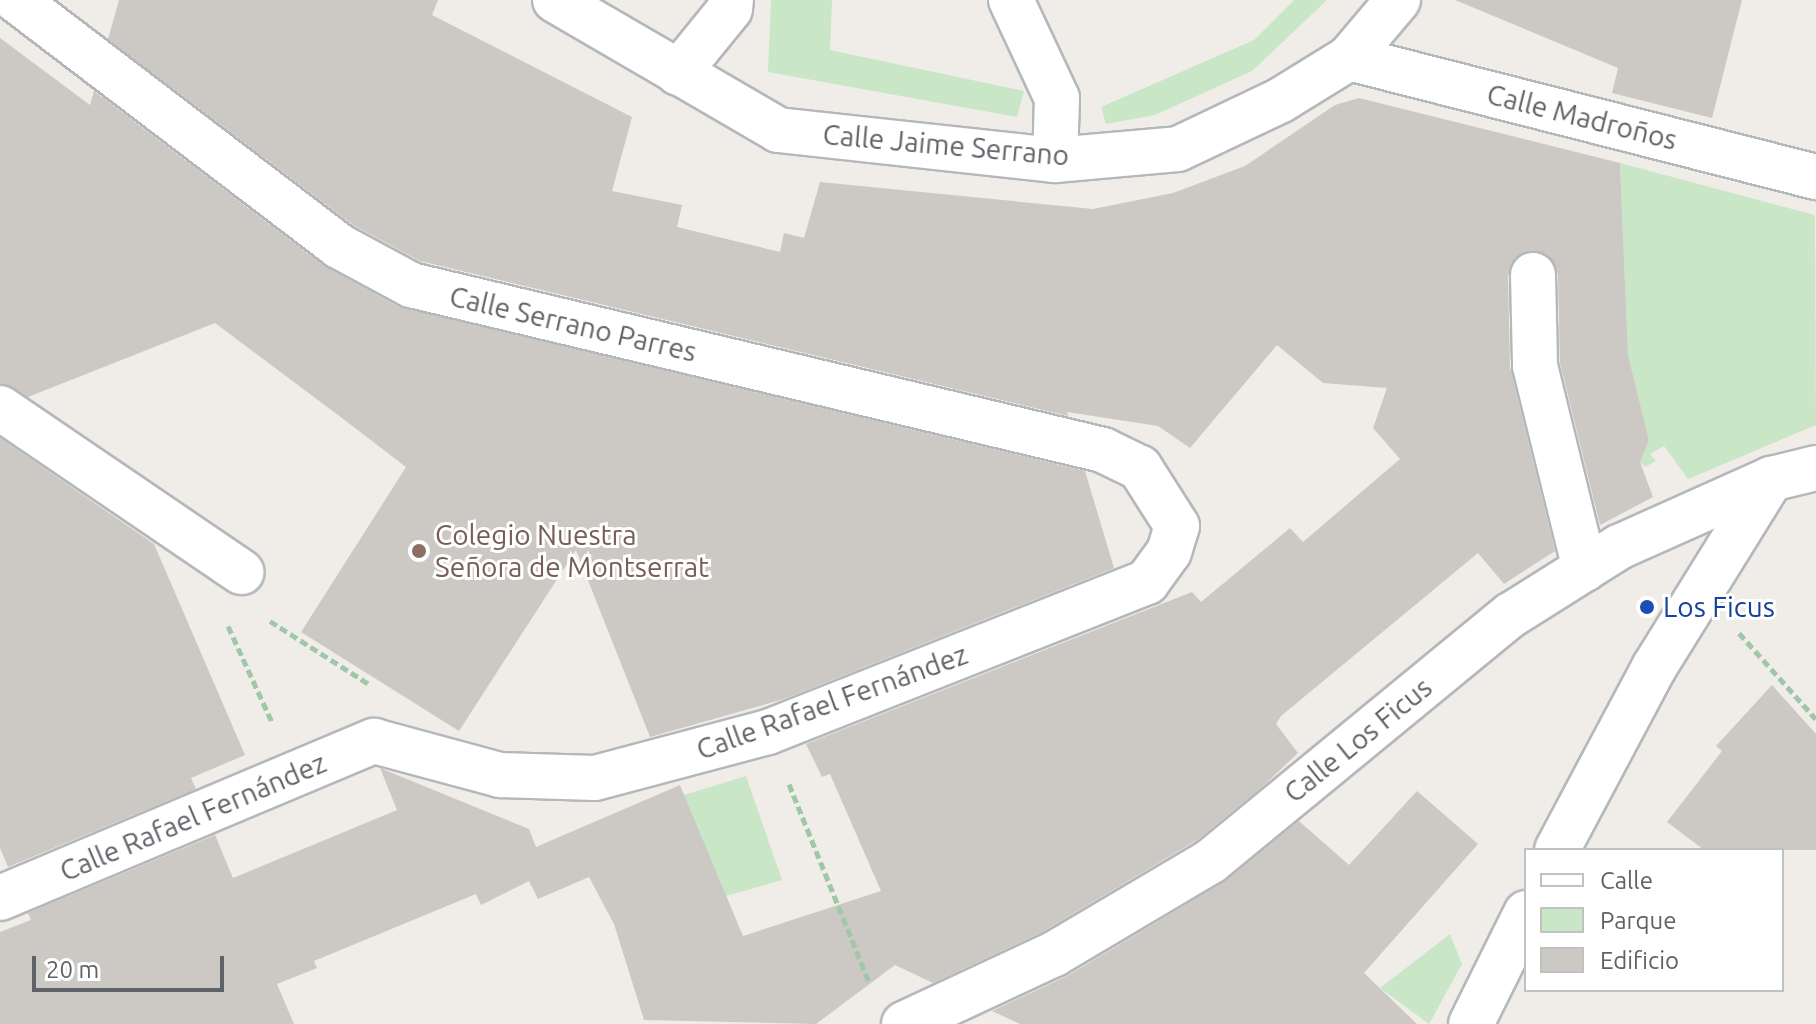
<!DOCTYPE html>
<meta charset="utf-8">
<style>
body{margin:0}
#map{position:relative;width:1816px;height:1024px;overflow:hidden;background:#f0ede8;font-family:Ubuntu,sans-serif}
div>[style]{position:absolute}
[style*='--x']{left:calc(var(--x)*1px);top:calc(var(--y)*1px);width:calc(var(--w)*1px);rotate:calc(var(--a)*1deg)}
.green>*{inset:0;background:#c9e6c6}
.building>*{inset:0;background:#ccc8c4}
.path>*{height:5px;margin-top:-2.5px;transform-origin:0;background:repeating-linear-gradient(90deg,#a0c7a7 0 8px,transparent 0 12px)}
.roads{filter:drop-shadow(2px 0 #b5b8bb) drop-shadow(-2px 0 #b5b8bb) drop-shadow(0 2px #b5b8bb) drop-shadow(0 -2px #b5b8bb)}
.minor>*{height:44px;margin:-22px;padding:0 22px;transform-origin:22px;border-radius:22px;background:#fff}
.dots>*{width:22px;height:22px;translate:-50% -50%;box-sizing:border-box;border:4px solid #fff;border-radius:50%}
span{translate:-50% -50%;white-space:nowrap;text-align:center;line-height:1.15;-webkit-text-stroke:6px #fff;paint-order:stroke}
.street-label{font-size:28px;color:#5f6367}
.education-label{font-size:28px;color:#785e54}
.left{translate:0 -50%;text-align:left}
.transit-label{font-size:28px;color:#164399}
.legend{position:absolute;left:1524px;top:848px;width:260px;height:144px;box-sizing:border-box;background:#fff;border:2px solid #bfc1c2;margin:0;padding:10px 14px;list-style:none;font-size:24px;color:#5f6367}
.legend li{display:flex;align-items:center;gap:16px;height:40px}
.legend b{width:40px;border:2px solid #bfc1c2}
.scale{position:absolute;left:32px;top:956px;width:192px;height:36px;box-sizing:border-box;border:4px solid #5f6367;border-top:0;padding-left:10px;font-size:24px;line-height:28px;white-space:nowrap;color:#5f6367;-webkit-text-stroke:6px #fff;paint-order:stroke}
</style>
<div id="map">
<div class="green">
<div style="clip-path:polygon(771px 0,832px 0,830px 50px,1024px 91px,1017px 117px,768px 72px)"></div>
<div style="clip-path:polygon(1294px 0,1327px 0,1252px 71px,1155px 115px,1106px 124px,1101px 107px,1254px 40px)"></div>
<div style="clip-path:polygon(1620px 163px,1815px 215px,1816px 425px,1688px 479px,1664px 446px,1650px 454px,1656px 461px,1645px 467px,1640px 462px,1649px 440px,1628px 355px)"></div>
<div style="clip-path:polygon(746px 776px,782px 880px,726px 896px,684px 795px)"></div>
<div style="clip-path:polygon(1450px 934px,1462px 964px,1429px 1024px,1380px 988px)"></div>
</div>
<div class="building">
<div style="clip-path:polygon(119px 0,438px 0,432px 15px,632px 117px,612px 191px,682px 205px,677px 227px,780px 252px,784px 233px,804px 238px,820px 182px,1093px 209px,1173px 193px,1245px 166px,1335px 105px,1359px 98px,1620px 163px,1628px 355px,1649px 440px,1640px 462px,1653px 497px,1600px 525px,1560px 363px,1558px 274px,1546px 254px,1521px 253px,1508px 276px,1510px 367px,1555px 551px,1504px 584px,1478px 553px,1281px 716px,1276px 724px,1298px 753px,1262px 787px,1197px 840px,1042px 932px,933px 983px,895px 965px,816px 1024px,644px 1020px,614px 924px,589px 877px,538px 899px,529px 881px,481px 905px,476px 894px,314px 961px,317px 968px,277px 984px,294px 1024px,0 1024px,0 932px,31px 920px,28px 913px,215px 835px,233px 878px,320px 842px,397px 810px,380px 768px,529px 829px,536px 847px,680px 785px,743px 936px,881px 891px,830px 774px,822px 777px,806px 744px,1192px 592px,1201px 602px,1290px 528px,1303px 542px,1400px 459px,1373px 428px,1387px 388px,1323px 383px,1277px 345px,1190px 448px,1158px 426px,1067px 412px,1068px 416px,420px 261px,353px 225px,108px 39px)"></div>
<div style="clip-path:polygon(1455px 0,1742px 0,1712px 118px,1612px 93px,1618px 68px)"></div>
<div style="clip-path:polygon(0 38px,90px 105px,94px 91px,324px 266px,399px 307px,1085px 471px,1114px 568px,784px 699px,650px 737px,576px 550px,459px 731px,301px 632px,406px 467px,338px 415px,215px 323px,28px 397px,0 383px)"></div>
<div style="clip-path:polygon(0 438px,154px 544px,245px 755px,191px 778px,196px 789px,8px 867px,0 848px)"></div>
<div style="clip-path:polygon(1772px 685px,1816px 734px,1816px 850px,1704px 850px,1667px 822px,1722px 751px,1716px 746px)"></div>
<div style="clip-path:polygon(1417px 791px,1478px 844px,1364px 973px,1417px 1024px,1020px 1024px,992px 1011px,1067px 976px,1224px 882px,1299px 821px,1349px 865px)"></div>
</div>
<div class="path">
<div style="--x:270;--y:621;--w:117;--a:32.5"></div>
<div style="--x:228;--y:626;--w:106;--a:65.4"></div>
<div style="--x:1739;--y:633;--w:115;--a:48.2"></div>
<div style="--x:789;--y:784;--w:214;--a:68"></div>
</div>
<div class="roads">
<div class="minor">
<div style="--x:555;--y:0;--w:258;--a:30.2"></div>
<div style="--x:778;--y:130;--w:279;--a:6.2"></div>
<div style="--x:1055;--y:160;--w:123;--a:-5.1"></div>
<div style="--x:1178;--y:149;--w:114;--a:-25.4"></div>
<div style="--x:1281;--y:100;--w:80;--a:-31.7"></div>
<div style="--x:1349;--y:58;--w:76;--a:-49.8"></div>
<div style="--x:1011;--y:0;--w:108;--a:64.9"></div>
<div style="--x:1057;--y:98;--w:62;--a:91.8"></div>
<div style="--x:1349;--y:58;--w:482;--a:14.3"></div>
<div style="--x:678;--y:73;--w:82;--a:-50.9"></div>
<div style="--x:730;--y:9;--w:9;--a:-84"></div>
<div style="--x:1533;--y:275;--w:91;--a:88.7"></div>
<div style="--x:1535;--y:366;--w:209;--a:76.2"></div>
<div style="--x:0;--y:408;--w:292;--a:34.2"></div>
<div style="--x:1557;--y:850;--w:208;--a:-62"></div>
<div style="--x:1655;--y:666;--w:220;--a:-58.2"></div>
<div style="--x:0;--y:898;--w:406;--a:-22.8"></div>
<div style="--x:374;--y:741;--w:131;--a:15.1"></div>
<div style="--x:500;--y:775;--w:95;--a:1.8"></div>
<div style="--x:595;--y:778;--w:179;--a:-14.9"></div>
<div style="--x:768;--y:732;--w:408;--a:-21.6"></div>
<div style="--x:1147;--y:582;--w:37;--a:-54"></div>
<div style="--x:1169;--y:552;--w:27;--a:-73"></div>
<div style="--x:1177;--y:526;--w:69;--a:-122.5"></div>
<div style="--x:1140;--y:468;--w:41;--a:-154.1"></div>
<div style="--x:1103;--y:450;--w:711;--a:-166.59"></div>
<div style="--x:411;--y:285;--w:82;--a:-151.6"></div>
<div style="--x:339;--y:246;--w:406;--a:-142.7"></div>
<div style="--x:904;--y:1024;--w:166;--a:-25"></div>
<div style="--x:1054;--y:954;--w:182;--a:-30.6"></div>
<div style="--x:1211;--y:861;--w:388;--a:-39.4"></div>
<div style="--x:1511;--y:615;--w:128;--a:-32.2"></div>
<div style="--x:1619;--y:547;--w:167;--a:-24.1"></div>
<div style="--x:1771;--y:479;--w:46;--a:-13.7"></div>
<div style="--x:1471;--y:1024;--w:124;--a:-63.6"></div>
</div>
</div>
<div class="dots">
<div style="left:419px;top:551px;background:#8d6e63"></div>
<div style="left:1647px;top:607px;background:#1a4fb4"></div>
</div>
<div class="street-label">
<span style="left:1582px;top:117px;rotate:14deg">Calle Madroños</span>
<span style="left:946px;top:145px;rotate:5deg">Calle Jaime Serrano</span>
<span style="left:573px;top:324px;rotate:13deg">Calle Serrano Parres</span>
<span style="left:832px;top:702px;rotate:-20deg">Calle Rafael Fernández</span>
<span style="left:1358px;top:740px;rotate:-39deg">Calle Los Ficus</span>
<span style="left:193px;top:817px;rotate:-23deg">Calle Rafael Fernández</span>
</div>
<div class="education-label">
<span class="left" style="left:435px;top:551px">Colegio Nuestra<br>Señora de Montserrat</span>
</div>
<div class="transit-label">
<span class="left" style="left:1663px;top:607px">Los Ficus</span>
</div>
<ul class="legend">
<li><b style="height:10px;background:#fff"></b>Calle</li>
<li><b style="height:22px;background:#c9e6c6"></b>Parque</li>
<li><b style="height:22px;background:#ccc8c4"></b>Edificio</li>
</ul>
<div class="scale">20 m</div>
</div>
